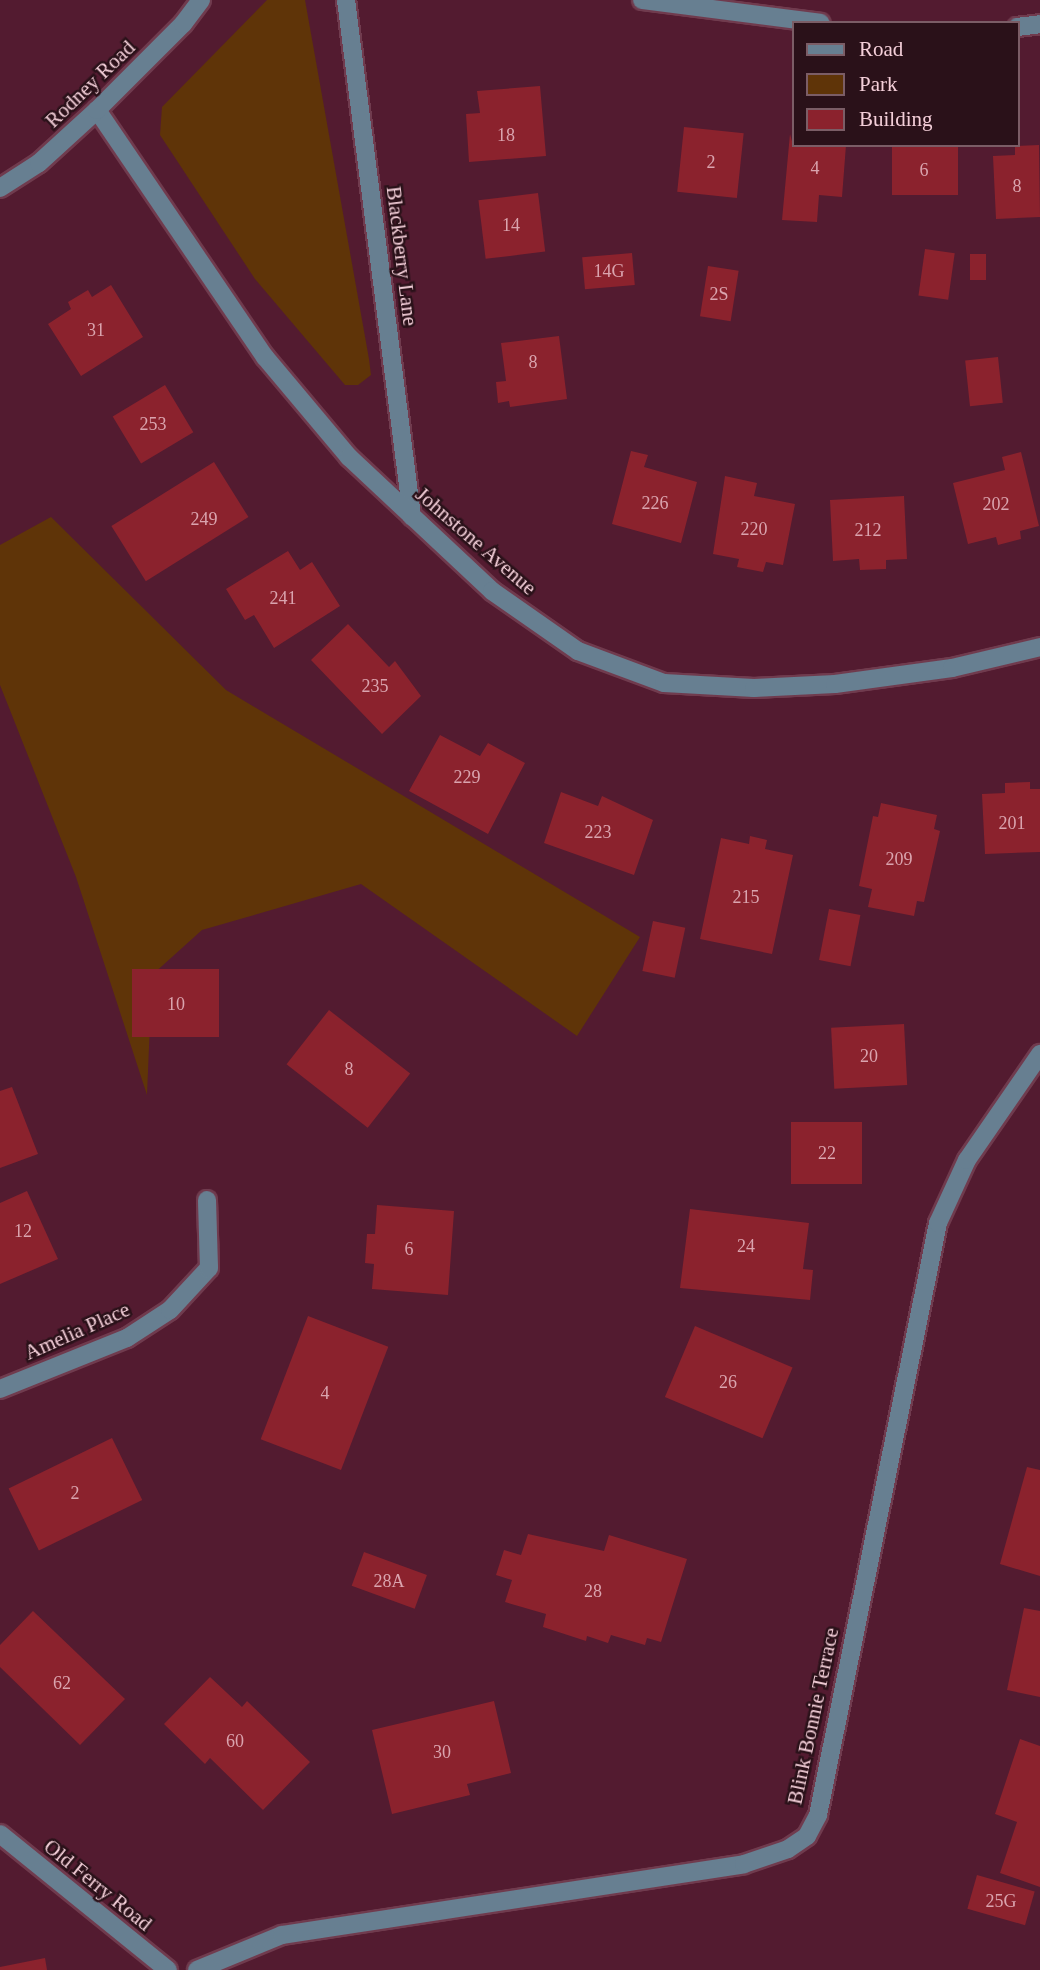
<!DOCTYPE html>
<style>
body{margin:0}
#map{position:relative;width:1040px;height:1970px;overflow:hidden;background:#531b30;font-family:"Times New Roman",serif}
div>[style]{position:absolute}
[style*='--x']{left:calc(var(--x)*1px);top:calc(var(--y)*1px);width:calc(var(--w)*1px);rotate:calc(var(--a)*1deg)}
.green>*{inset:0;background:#5f3408}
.building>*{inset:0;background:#8b222d;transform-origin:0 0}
.roads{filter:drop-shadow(2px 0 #703b4e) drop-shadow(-2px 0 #703b4e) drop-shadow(0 2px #703b4e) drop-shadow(0 -2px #703b4e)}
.minor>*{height:18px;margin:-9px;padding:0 9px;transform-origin:9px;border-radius:9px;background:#677f91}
span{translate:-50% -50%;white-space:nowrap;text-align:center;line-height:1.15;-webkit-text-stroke:5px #2a1119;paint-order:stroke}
.number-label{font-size:18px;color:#daa4ae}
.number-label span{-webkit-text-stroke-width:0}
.street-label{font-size:21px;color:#f4cfd9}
.legend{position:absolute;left:792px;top:21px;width:228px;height:126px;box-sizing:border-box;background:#2a1119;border:2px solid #7b5d66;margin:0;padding:9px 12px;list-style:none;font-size:21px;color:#f4cfd9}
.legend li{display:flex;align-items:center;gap:14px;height:35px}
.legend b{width:35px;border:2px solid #7b5d66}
</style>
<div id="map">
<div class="green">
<div style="clip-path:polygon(267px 0,305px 0,369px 359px,371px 375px,358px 385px,345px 385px,255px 279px,160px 135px,162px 107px)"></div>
<div style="clip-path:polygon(51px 517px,226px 690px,640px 937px,577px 1036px,361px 884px,202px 930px,152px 975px,147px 1095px,76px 877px,0 685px,0 545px)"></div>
</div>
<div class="building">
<div style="clip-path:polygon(540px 86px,546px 156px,469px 162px,466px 114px,480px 113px,477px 91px)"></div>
<div style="left:684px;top:127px;width:60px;height:65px;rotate:6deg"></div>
<div style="clip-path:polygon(790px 134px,793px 145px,846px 145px,842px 197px,819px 195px,817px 222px,782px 220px)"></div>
<div style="left:892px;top:145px;width:66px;height:50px"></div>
<div style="clip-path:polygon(1039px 145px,1040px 217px,996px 219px,993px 156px,1015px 155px,1015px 146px)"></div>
<div style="left:538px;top:193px;width:59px;height:60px;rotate:83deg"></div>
<div style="left:925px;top:249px;width:30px;height:47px;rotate:8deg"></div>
<div style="left:632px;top:253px;width:32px;height:50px;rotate:85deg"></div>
<div style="left:970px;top:254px;width:16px;height:26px"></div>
<div style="left:708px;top:266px;width:31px;height:51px;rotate:9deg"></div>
<div style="clip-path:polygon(111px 285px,143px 337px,81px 376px,48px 324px,71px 309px,68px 302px,88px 290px,92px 297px)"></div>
<div style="clip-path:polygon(559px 336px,567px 399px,510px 407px,509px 401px,498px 403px,496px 382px,506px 381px,501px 343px)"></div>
<div style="left:998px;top:357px;width:46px;height:33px;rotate:84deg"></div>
<div style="left:165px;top:385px;width:55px;height:61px;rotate:59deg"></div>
<div style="clip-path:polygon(631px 451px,648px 455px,644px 467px,697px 482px,681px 543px,612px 524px)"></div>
<div style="clip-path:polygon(1021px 452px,1039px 526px,1020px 531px,1021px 539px,998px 545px,996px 537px,968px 544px,953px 483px,1005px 470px,1002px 457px)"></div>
<div style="left:214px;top:462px;width:65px;height:121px;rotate:58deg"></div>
<div style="clip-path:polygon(725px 476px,757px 483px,754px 496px,795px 504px,783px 565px,766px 562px,763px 572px,737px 567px,739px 559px,713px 554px)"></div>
<div style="clip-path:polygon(904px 496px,907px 559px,886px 560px,886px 569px,860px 570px,859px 559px,833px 561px,830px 500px)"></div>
<div style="clip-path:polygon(288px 551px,300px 570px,312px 562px,340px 606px,274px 648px,254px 615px,245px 620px,226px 589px)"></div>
<div style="clip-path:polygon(348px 624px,389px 667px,395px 661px,421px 696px,382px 734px,311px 660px)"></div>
<div style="clip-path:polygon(440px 735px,480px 756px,488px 743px,525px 763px,488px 834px,409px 791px)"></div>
<div style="clip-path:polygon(1030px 782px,1030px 789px,1040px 789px,1040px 852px,985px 854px,982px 794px,1005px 793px,1005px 783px)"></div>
<div style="clip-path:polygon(561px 792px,598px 806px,602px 796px,653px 820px,634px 875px,544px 843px)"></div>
<div style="clip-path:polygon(881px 803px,937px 815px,934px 829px,940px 831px,924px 902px,917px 901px,914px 916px,868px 907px,872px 889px,859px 886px,873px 816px,878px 817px)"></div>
<div style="clip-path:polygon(750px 836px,767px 840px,765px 849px,793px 855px,772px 954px,700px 939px,721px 838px,749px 844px)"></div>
<div style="left:829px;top:909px;width:32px;height:52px;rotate:11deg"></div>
<div style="left:653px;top:921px;width:33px;height:51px;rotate:12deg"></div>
<div style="left:219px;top:969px;width:68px;height:87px;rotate:90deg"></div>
<div style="left:329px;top:1010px;width:103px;height:69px;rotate:38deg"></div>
<div style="left:904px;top:1024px;width:61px;height:73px;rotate:87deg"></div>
<div style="clip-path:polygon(12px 1087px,38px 1154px,0 1168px,0 1091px)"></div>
<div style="left:791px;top:1122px;width:71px;height:62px"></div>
<div style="clip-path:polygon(27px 1191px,58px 1259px,0 1284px,0 1203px)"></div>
<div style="clip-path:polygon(377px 1205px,454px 1211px,448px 1295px,372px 1289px,374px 1264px,365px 1263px,367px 1234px,375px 1234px)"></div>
<div style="clip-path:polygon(690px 1209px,809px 1223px,803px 1269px,813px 1270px,810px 1300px,680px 1288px)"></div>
<div style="left:308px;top:1316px;width:86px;height:132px;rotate:21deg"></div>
<div style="left:695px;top:1326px;width:106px;height:77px;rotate:23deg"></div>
<div style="left:112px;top:1438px;width:69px;height:115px;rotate:64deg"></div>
<div style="clip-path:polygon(1027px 1467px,1040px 1470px,1040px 1576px,1000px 1564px)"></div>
<div style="clip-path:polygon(528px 1534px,604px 1551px,609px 1535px,687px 1559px,661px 1642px,647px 1638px,645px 1645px,611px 1635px,608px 1643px,587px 1636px,586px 1641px,543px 1627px,546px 1614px,505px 1602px,512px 1580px,496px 1575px,504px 1550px,521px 1555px)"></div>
<div style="left:364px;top:1552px;width:67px;height:36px;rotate:20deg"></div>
<div style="clip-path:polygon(1024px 1608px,1040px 1611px,1040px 1697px,1007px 1690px)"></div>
<div style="clip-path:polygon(33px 1611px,125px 1699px,80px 1745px,0 1667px,0 1645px)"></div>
<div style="clip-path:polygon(210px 1677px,242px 1707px,247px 1701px,310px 1762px,263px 1810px,210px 1758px,205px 1764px,164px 1724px)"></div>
<div style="clip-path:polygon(494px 1701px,511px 1773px,467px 1784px,470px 1795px,392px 1814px,372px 1730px)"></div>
<div style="clip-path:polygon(1020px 1739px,1040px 1746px,1040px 1887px,1000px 1873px,1017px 1822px,995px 1814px)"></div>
<div style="left:977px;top:1875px;width:60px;height:35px;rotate:16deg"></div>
<div style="clip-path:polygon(45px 1958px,47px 1970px,0 1970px,0 1967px)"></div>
</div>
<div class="roads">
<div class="minor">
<div style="--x:346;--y:0;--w:521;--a:82.72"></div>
<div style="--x:642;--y:0;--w:180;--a:7.3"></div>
<div style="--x:1017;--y:27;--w:23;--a:-7"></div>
<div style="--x:97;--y:110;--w:299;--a:55.8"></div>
<div style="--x:265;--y:357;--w:131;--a:50"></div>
<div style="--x:349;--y:457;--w:196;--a:43.1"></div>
<div style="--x:492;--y:591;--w:105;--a:34.9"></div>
<div style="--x:578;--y:651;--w:92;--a:20.4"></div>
<div style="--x:664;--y:683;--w:90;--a:3.2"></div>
<div style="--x:754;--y:688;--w:81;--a:-2.8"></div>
<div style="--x:835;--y:684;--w:118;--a:-7.8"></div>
<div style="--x:952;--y:668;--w:90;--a:-13.4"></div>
<div style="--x:0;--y:188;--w:46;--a:-32.7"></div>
<div style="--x:39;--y:163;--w:79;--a:-42.4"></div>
<div style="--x:97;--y:110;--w:122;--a:-45"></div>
<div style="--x:183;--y:24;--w:30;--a:-53"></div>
<div style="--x:0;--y:1389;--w:137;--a:-21.9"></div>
<div style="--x:127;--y:1338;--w:51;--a:-33.1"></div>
<div style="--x:170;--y:1310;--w:57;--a:-47.1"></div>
<div style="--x:209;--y:1268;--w:68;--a:-91.7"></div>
<div style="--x:0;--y:1834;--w:216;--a:39"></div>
<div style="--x:197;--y:1970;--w:92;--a:-22.4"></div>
<div style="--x:282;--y:1935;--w:467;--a:-8.7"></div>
<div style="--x:744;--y:1864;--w:46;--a:-18.8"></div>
<div style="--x:788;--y:1849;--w:23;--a:-34"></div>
<div style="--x:807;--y:1836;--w:24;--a:-62"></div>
<div style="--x:818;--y:1815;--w:604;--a:-78.54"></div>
<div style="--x:938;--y:1223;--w:69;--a:-65.3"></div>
<div style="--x:967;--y:1160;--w:129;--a:-55.4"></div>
</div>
</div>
<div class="number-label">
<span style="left:506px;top:135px">18</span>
<span style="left:711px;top:162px">2</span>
<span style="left:815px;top:168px">4</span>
<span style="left:924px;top:170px">6</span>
<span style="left:1017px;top:186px">8</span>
<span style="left:511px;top:225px">14</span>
<span style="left:609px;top:271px">14G</span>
<span style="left:719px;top:294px">2S</span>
<span style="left:96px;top:330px">31</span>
<span style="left:533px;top:362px">8</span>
<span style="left:153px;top:424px">253</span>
<span style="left:655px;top:503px">226</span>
<span style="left:996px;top:504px">202</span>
<span style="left:204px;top:519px">249</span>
<span style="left:754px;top:529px">220</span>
<span style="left:868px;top:530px">212</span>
<span style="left:283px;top:598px">241</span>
<span style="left:375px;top:686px">235</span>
<span style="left:467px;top:777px">229</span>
<span style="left:1012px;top:823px">201</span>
<span style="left:598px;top:832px">223</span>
<span style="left:899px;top:859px">209</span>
<span style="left:746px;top:897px">215</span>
<span style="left:176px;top:1004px">10</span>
<span style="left:869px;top:1056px">20</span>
<span style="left:349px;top:1069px">8</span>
<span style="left:827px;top:1153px">22</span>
<span style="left:23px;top:1231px">12</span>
<span style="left:746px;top:1246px">24</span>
<span style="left:409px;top:1249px">6</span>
<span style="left:728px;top:1382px">26</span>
<span style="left:325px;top:1393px">4</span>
<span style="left:75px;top:1493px">2</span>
<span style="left:389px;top:1581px">28A</span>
<span style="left:593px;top:1591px">28</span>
<span style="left:62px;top:1683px">62</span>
<span style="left:235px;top:1741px">60</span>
<span style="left:442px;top:1752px">30</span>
<span style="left:1001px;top:1901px">25G</span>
</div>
<div class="street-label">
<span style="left:90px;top:84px;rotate:-44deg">Rodney Road</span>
<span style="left:402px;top:256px;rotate:83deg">Blackberry Lane</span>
<span style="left:476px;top:541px;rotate:41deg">Johnstone Avenue</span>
<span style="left:77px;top:1331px;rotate:-24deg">Amelia Place</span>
<span style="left:813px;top:1716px;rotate:-78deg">Blink Bonnie Terrace</span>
<span style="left:98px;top:1885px;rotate:39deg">Old Ferry Road</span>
</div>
<ul class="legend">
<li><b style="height:9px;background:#677f91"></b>Road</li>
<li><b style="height:19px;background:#5f3408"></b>Park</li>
<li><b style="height:19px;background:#8b222d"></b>Building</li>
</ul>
</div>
